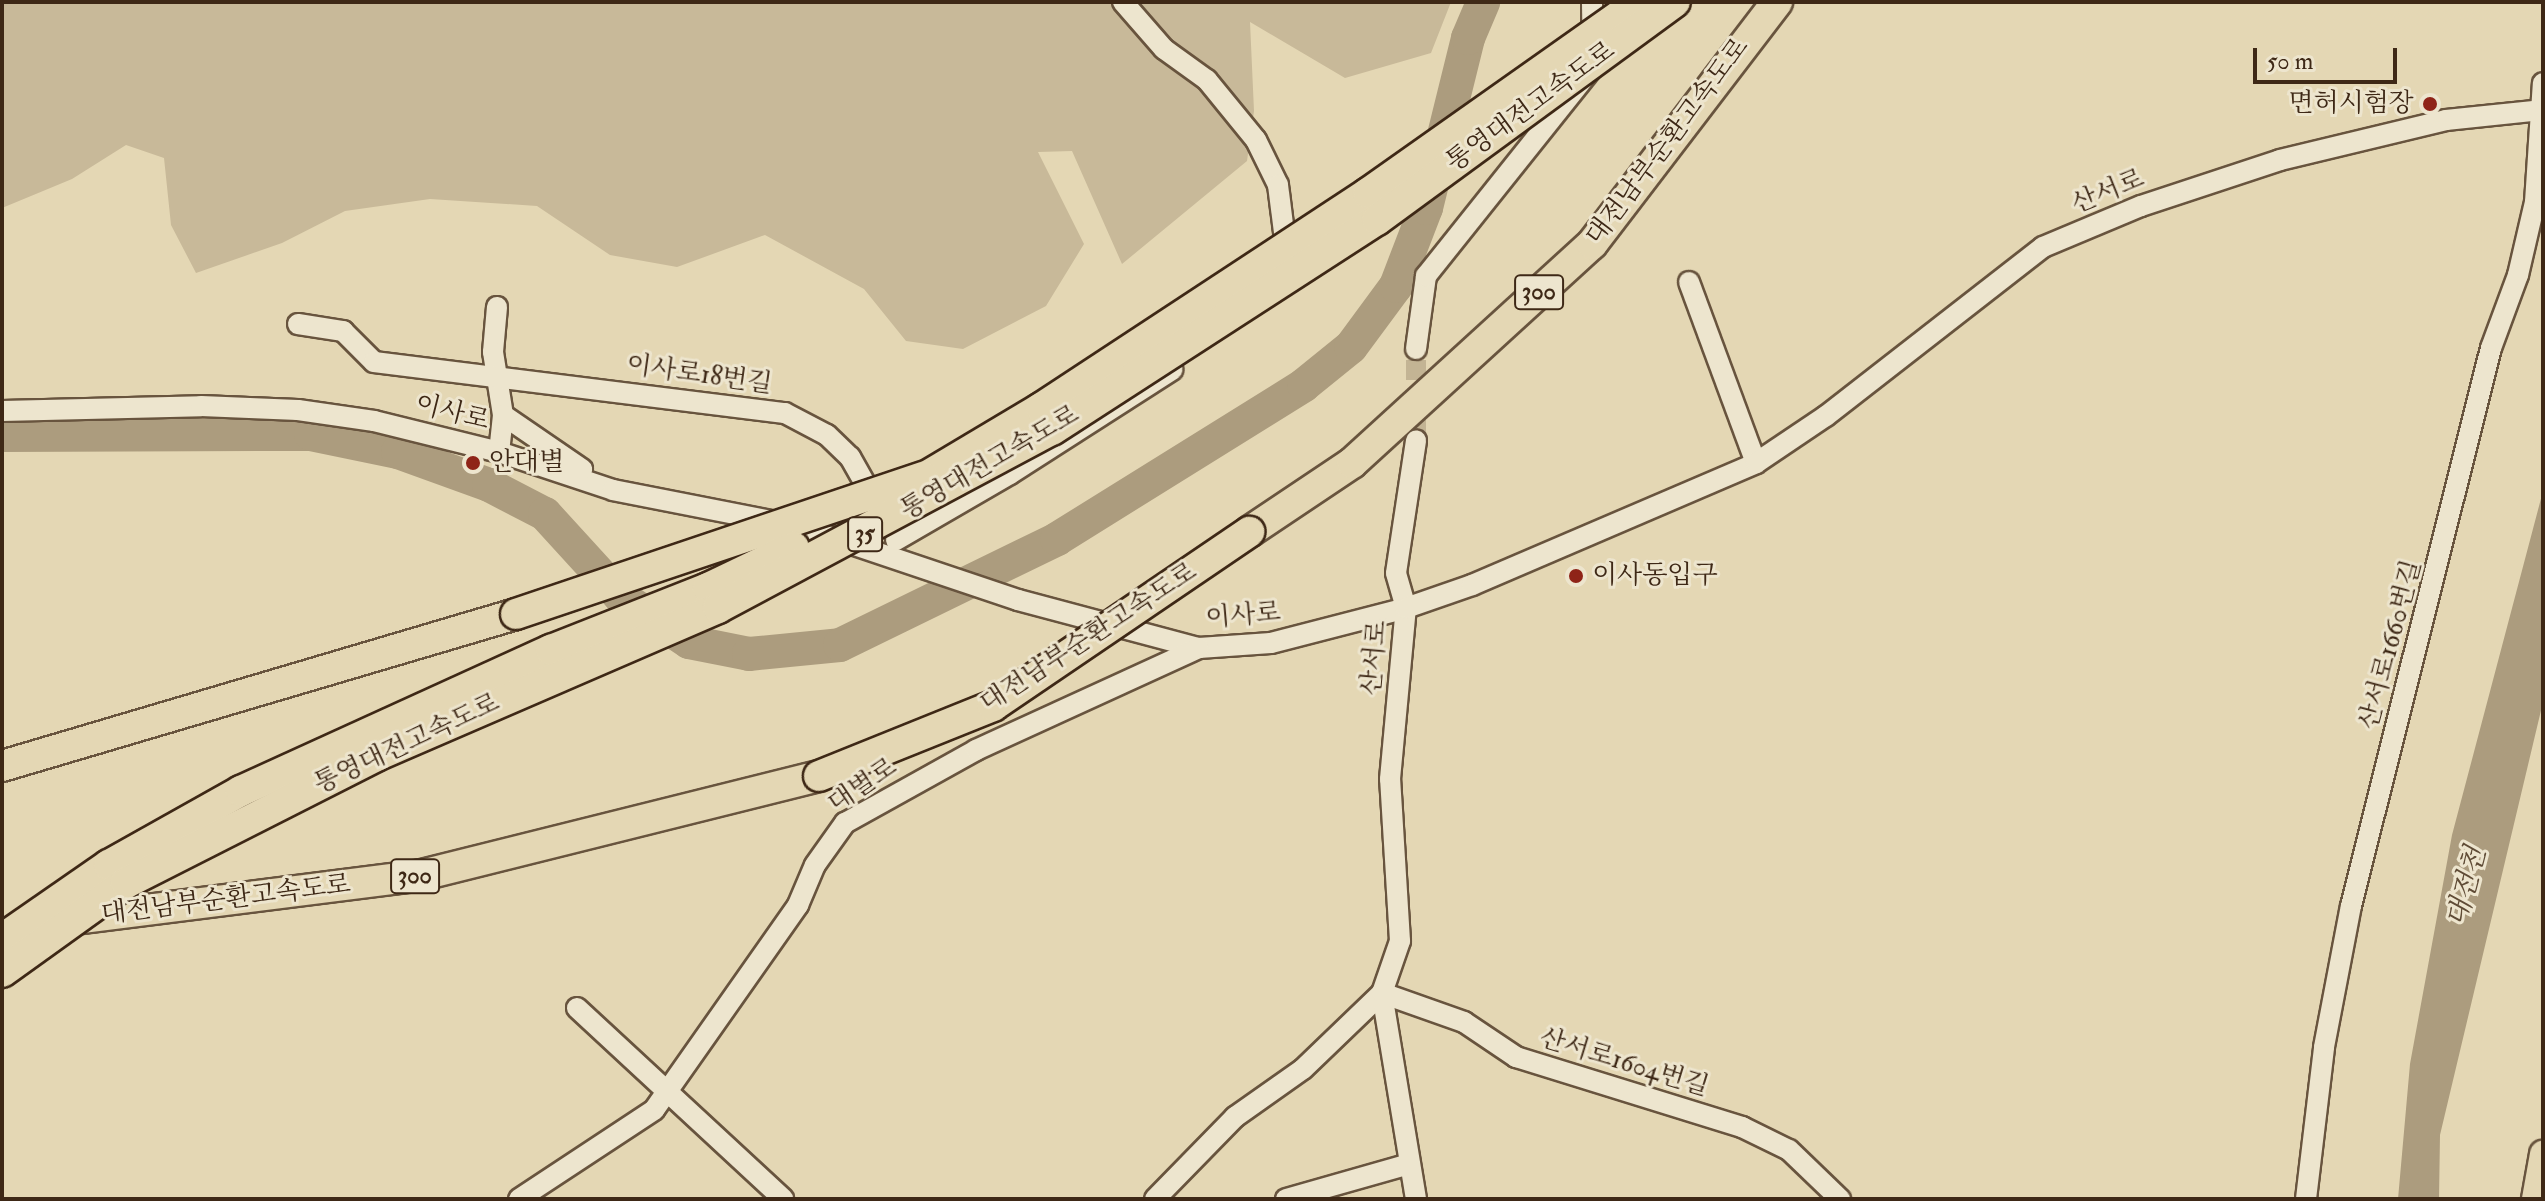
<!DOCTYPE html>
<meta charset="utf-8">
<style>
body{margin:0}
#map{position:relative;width:2545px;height:1201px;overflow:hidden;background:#e4d7b4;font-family:"IM FELL Double Pica","Noto Serif KR",serif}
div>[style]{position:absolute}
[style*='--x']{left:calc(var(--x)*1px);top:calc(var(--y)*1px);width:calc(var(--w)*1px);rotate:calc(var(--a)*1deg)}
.green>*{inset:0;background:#c8b999}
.water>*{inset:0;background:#ac9c7e}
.river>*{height:34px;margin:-17px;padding:0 17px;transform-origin:17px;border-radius:17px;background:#ac9c7e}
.minor-tunnel>*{height:20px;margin-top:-10px;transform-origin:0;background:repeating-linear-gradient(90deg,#c3b494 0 20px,transparent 0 30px)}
.roads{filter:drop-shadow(2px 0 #68543e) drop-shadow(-2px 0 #68543e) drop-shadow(0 2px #68543e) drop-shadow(0 -2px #68543e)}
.minor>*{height:20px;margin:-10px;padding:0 10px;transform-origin:10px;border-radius:10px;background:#ede5ce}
.major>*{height:26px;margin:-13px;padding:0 13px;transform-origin:13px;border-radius:13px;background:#e4d7b4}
.highway>*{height:30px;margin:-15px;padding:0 15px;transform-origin:15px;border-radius:15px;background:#e4d7b4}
.bridges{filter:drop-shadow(2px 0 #3e2816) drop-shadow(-2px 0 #3e2816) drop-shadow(0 2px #3e2816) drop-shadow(0 -2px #3e2816)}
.highway-bridge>*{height:30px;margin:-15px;padding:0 15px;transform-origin:15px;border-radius:15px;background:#e4d7b4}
.dots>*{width:22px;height:22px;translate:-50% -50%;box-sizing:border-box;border:4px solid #ede5ce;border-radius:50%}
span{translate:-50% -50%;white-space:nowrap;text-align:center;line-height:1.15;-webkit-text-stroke:6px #ede5ce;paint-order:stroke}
.shield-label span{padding:2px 6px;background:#ede5ce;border:2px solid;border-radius:6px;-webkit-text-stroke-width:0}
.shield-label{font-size:24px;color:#3e2816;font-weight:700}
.poi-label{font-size:26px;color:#3e2816}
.right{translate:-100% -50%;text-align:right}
.left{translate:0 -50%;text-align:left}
.street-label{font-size:26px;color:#3e2816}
.water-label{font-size:28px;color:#5f4b35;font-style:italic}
.frame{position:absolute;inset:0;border:4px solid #3e2816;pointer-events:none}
.scale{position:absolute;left:2253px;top:48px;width:144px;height:36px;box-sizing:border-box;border:4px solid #3e2816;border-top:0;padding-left:10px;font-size:24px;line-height:28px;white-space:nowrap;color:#3e2816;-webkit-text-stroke:6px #ede5ce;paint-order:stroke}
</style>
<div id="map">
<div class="green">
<div style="clip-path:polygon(2px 2px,1451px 2px,1431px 53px,1345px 78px,1250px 22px,1254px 111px,1247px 161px,1122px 264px,1072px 151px,1038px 152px,1084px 244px,1046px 306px,963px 349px,906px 341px,864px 289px,765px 235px,677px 267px,610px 255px,537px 206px,430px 199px,345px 211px,282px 243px,196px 273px,171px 225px,164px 158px,126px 145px,72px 179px,2px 208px)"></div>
</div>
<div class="water">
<div style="clip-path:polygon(2543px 491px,2543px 702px,2440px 1135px,2439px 1199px,2398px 1199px,2410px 1064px,2452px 835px)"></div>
</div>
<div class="river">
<div style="--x:2;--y:435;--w:309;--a:-0.2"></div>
<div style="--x:311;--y:434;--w:89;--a:11.7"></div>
<div style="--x:398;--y:452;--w:97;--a:19.9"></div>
<div style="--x:489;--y:485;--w:63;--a:27.4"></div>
<div style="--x:545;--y:514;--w:111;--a:47.6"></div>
<div style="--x:620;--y:596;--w:83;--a:33.7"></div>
<div style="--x:689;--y:642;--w:61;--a:11.3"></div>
<div style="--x:749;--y:654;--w:91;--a:-5.6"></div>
<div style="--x:840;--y:645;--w:242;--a:-26"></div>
<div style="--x:1057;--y:539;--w:291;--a:-31.9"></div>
<div style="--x:1304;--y:385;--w:60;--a:-39"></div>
<div style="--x:1351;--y:347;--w:76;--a:-53.6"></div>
<div style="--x:1396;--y:286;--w:84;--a:-69"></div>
<div style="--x:1426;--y:208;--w:175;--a:-76.1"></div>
<div style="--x:1468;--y:38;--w:39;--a:-67"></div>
</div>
<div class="minor-tunnel">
<div style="--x:1416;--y:440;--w:91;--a:-90"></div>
</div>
<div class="roads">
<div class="minor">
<div style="--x:1123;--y:2;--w:62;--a:48.9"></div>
<div style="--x:1164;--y:49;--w:53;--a:35.8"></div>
<div style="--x:1207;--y:80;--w:77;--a:50.8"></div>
<div style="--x:1256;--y:140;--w:50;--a:63.9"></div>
<div style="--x:1278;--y:185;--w:72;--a:82.8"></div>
<div style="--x:1689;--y:282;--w:193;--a:69.7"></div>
<div style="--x:497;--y:307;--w:45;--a:95.1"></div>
<div style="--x:493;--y:352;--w:64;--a:81"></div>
<div style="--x:503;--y:415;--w:37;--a:96"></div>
<div style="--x:298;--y:324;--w:46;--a:8.8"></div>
<div style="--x:343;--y:331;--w:44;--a:45"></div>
<div style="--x:374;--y:362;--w:414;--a:7.1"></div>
<div style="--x:785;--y:413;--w:47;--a:27.6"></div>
<div style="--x:827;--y:435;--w:32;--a:44"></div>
<div style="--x:850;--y:457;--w:55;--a:60.6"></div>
<div style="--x:1416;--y:349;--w:74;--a:-82.2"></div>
<div style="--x:1426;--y:276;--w:268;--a:-51.4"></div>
<div style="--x:1593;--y:67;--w:65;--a:-90.9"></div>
<div style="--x:2;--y:411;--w:199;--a:-1.4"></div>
<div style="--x:201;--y:406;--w:97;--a:2.4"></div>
<div style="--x:298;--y:410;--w:77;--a:8.2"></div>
<div style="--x:374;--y:421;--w:129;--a:13.9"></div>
<div style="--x:499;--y:452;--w:120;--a:18.4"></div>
<div style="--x:613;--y:490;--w:192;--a:11.1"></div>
<div style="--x:801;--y:527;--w:229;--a:18.6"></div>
<div style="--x:1018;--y:600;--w:187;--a:14.9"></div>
<div style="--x:1199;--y:648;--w:72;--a:-4"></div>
<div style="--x:1271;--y:643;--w:139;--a:-14.5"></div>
<div style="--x:1406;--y:608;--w:36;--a:-106"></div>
<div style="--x:1396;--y:573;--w:134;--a:-81.4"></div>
<div style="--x:503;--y:415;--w:96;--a:34.4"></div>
<div style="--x:896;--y:540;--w:132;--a:-30.1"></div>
<div style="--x:1010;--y:474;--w:193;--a:-32.7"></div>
<div style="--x:577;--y:1008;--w:281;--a:42.8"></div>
<div style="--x:519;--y:1199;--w:162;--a:-33.4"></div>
<div style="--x:654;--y:1110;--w:251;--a:-54.9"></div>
<div style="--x:798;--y:905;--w:43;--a:-67"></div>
<div style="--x:815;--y:865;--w:52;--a:-54.5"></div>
<div style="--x:845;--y:823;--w:150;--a:-29.1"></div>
<div style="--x:976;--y:750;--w:245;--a:-24.6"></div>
<div style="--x:1155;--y:1199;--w:115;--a:-45.7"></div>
<div style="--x:1235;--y:1117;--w:83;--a:-35.2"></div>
<div style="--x:1303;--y:1069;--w:110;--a:-43.9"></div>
<div style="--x:1382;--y:993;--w:55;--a:-70.9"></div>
<div style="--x:1400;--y:941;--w:162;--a:-93.5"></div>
<div style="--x:1390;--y:779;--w:172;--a:-84.7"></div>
<div style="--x:1406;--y:608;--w:70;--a:-19.2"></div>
<div style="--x:1472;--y:585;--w:309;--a:-23.2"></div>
<div style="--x:1756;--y:463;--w:84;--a:-33.9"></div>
<div style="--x:1826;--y:416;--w:275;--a:-37.9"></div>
<div style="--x:2043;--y:247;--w:106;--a:-22.7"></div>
<div style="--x:2141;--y:206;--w:146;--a:-18.3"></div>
<div style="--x:2280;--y:160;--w:171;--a:-13.5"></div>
<div style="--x:2446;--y:120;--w:98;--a:-5.9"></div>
<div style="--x:1286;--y:1199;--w:125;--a:-15.8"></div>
<div style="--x:1416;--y:1199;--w:209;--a:-99.4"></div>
<div style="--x:1382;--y:993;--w:87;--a:19.5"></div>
<div style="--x:1464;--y:1022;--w:63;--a:33.9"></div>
<div style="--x:1516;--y:1057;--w:237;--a:17.2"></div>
<div style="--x:1742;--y:1127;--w:52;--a:26.1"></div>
<div style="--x:1789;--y:1150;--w:71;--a:43.9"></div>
<div style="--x:2306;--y:1199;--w:153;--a:-83.2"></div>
<div style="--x:2324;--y:1047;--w:144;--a:-79.2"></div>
<div style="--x:2351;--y:906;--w:575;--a:-75.92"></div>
<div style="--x:2491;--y:348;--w:78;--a:-69.7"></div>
<div style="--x:2518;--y:275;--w:75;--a:-76.9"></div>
<div style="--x:2535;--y:202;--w:119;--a:-86.2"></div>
</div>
<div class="major">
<div style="--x:2535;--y:1199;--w:46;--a:-79.9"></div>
</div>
<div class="highway">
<div style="--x:1249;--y:532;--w:124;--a:-33.8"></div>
<div style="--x:1352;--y:463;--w:325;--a:-42.4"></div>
<div style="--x:1592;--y:244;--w:305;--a:-52.6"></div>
<div style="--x:2;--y:766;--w:536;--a:-16.47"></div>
<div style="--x:67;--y:920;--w:358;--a:-7.2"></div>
<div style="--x:422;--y:875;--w:409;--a:-14"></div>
</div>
</div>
<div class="bridges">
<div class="highway-bridge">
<div style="--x:907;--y:488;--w:156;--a:-30.8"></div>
<div style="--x:1041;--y:408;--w:391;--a:-33.3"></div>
<div style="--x:1368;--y:193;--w:332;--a:-35.2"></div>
<div style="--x:516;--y:614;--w:430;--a:-18.6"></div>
<div style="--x:819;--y:776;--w:188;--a:-21.9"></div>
<div style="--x:993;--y:706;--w:310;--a:-34.2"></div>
<div style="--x:2;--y:939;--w:130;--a:-34.7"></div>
<div style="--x:109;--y:865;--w:151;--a:-29.3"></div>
<div style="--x:241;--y:791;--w:341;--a:-24.5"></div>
<div style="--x:551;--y:650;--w:169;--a:-21.5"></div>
<div style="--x:708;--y:588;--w:95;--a:-25.5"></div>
<div style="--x:2;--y:972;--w:153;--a:-35.7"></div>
<div style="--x:126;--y:883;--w:280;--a:-26.9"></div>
<div style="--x:376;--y:756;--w:373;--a:-23.4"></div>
<div style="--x:718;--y:608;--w:378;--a:-28.1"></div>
<div style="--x:1052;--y:430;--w:387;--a:-32.9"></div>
<div style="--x:1377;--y:220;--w:369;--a:-36.2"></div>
</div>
</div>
<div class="dots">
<div style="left:2430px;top:104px;background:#8f2418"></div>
<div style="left:473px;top:463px;background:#8f2418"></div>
<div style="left:1576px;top:576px;background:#8f2418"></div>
</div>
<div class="shield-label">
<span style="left:1539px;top:292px">300</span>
<span style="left:865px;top:534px">35</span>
<span style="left:415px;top:876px">300</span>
</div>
<div class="poi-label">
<span class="right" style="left:2414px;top:104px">면허시험장</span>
<span class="left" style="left:489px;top:463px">안대별</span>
<span class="left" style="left:1592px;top:576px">이사동입구</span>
</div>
<div class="street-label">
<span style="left:1531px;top:107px;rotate:-36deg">통영대전고속도로</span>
<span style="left:1668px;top:142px;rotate:-53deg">대전남부순환고속도로</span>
<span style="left:2108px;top:192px;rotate:-22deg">산서로</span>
<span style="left:699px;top:375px;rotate:8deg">이사로18번길</span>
<span style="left:452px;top:413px;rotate:14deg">이사로</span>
<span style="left:990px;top:463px;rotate:-30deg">통영대전고속도로</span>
<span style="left:1243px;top:616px;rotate:-5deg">이사로</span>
<span style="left:1089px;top:638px;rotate:-33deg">대전남부순환고속도로</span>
<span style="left:2391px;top:645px;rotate:-75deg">산서로1660번길</span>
<span style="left:1375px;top:658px;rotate:-85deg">산서로</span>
<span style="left:407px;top:744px;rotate:-25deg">통영대전고속도로</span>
<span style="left:863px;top:786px;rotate:-34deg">대별로</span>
<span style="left:226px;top:900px;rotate:-7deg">대전남부순환고속도로</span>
<span style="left:1624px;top:1063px;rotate:17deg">산서로1604번길</span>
</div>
<div class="water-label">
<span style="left:2467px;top:887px;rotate:-75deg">대전천</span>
</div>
<div class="frame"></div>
<div class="scale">50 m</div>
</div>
